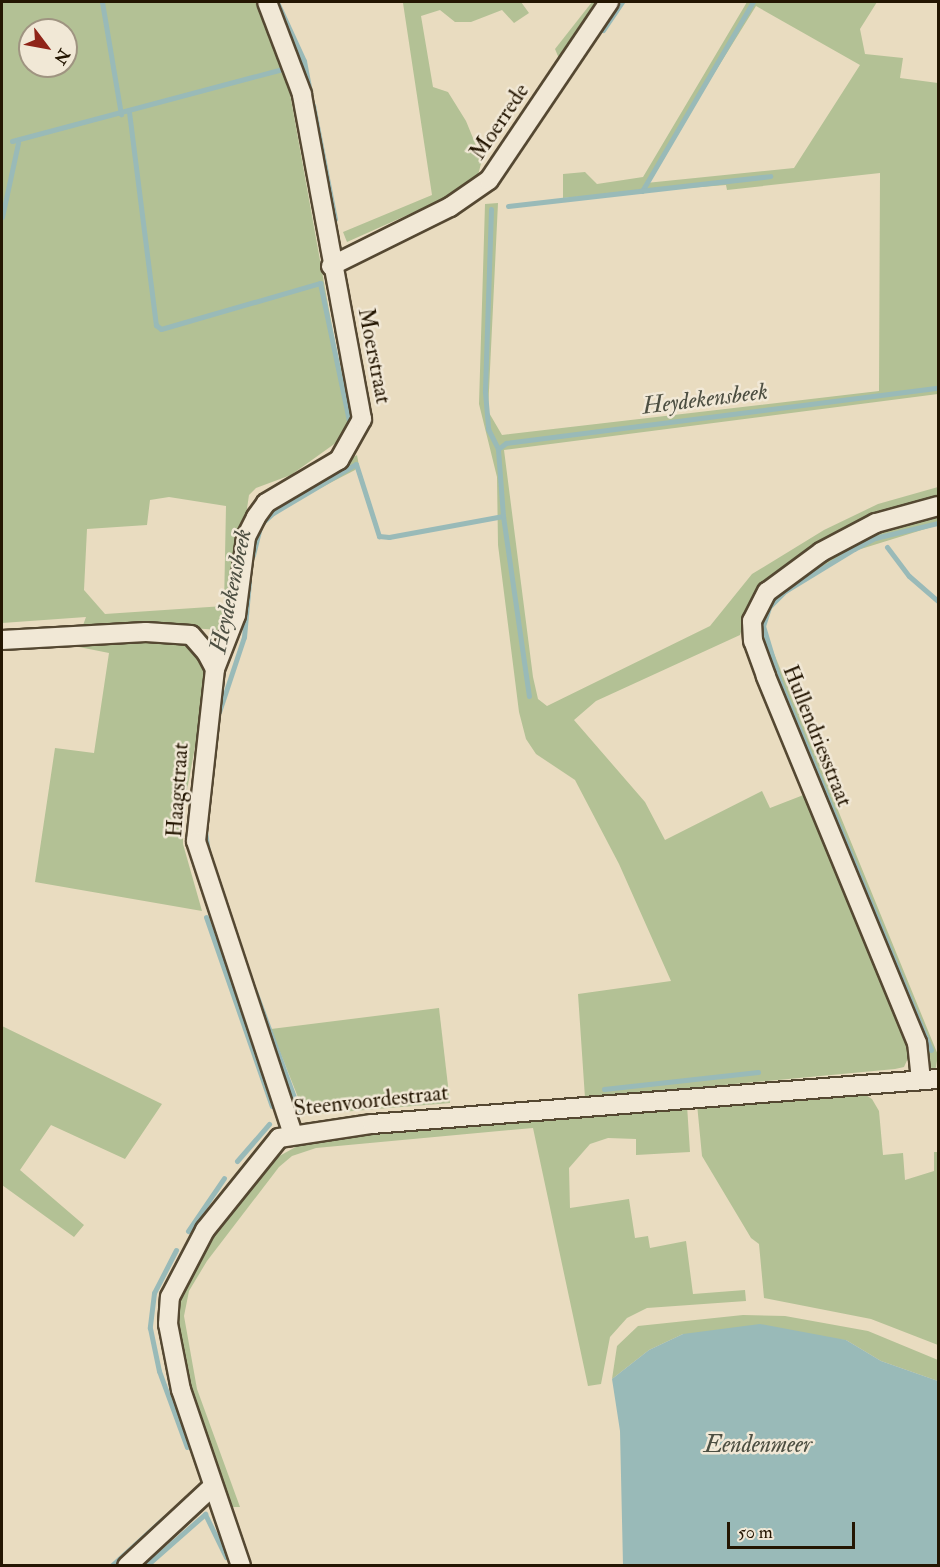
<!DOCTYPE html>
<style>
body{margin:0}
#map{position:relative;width:940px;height:1567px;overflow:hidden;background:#e9dcc0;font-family:"IM FELL Double Pica",serif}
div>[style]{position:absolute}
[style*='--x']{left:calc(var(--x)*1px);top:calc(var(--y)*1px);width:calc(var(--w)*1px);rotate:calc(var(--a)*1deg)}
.green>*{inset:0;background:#b3c195}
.water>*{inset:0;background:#99bab8}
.stream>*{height:5px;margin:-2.5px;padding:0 2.5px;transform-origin:2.5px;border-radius:2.5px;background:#99bab8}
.roads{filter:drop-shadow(2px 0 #554832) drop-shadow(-2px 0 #554832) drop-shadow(0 2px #554832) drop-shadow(0 -2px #554832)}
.minor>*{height:18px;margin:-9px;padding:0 9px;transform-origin:9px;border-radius:9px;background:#f1e8d6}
span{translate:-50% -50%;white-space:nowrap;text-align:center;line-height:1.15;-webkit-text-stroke:5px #f1e8d6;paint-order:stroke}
.street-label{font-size:22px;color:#241602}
.water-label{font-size:24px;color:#4d4f42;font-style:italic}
.frame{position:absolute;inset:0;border:3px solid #241602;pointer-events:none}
.north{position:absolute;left:18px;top:18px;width:60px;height:60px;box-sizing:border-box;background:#f1e8d6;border:2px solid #9f9481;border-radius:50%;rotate:122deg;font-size:16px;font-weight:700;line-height:24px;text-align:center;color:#241602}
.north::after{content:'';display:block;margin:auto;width:21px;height:27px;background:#8f2418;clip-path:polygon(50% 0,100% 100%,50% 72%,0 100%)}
.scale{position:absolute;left:727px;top:1522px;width:128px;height:27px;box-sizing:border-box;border:3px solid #241602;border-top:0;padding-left:8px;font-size:18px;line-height:21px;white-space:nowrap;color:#241602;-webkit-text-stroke:4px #f1e8d6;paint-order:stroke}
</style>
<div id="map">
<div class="green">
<div style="clip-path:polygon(evenodd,2px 2px,259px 2px,285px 66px,351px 432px,291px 475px,256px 488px,249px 495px,231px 617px,219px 630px,164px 626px,82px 628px,86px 617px,2px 623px,2px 2px,30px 30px,66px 30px,66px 66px,30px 66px,30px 30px,2px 2px,169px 497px,226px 506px,224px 606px,105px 614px,84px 590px,87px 529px,147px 525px,150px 500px,169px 497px)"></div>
<div style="clip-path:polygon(521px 2px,529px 13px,514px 23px,502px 10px,471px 22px,455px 22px,440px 10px,421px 16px,433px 87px,448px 92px,466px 121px,482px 160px,478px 175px,441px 200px,347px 242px,343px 232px,432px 195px,403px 3px)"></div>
<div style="clip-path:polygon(592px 2px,602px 2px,560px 61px,555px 49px)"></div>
<div style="clip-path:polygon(evenodd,747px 2px,877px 2px,860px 29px,865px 54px,903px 58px,900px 78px,938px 83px,938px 394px,504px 450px,533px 677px,538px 699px,547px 706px,710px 626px,752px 574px,824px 530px,878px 504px,938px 487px,938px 497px,848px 527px,767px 579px,752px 596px,740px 635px,596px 701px,574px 720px,645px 802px,665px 840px,762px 791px,770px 808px,806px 794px,910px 1054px,904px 1067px,895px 1069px,585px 1098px,578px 994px,671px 981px,619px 864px,575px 780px,536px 754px,526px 739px,519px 712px,498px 545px,497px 477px,479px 404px,485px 204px,498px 203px,488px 411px,502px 435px,879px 391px,880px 173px,727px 190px,726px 185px,563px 198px,563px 174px,585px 172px,597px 184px,643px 177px,747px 2px,756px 6px,860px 65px,794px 168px,646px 183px,756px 6px)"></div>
<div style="clip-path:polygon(357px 455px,359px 466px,355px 470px,303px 497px,298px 489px)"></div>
<div style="clip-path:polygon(938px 510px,938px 525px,848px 553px,784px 593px,769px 611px,764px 629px,938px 1055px,935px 1072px,927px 1063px,758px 633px,767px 602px,788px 581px,866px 534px)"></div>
<div style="clip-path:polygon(182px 638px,202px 656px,207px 682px,183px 812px,183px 844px,202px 911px,35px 882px,55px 748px,94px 753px,109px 653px,74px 646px,77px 640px)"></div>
<div style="clip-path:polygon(439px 1008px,450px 1103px,305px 1115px,271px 1029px)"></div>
<div style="clip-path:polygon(2px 1026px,162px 1104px,125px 1159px,51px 1125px,20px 1170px,84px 1225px,74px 1237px,2px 1185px)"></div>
<div style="clip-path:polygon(861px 1092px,872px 1099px,879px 1111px,883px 1155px,903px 1153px,905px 1180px,934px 1171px,934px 1152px,938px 1152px,938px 1345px,871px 1319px,764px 1298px,759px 1244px,751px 1238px,702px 1156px,697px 1104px)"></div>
<div style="clip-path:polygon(687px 1105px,690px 1152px,636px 1155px,636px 1139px,608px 1138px,590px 1144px,569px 1168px,570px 1208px,629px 1199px,635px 1238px,648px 1236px,650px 1248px,686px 1241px,693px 1294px,745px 1290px,746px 1301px,647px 1308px,627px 1318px,610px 1337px,601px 1384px,588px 1386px,533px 1128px,316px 1148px,292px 1156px,279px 1167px,207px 1261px,189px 1291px,184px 1316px,197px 1389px,240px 1507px,230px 1507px,189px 1385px,177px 1315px,181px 1292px,204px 1249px,265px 1164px,310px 1139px)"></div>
<div style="clip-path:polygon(743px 1315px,785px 1316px,868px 1331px,938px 1360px,938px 1381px,881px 1361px,846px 1340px,683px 1334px,649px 1350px,612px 1379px,617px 1346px,638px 1326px)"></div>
</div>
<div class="water">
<div style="clip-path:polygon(760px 1324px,846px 1340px,881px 1361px,938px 1381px,938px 1565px,623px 1565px,620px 1431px,612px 1379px,649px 1350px,683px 1334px)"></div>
</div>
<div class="stream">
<div style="--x:102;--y:2;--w:114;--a:80.4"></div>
<div style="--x:277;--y:2;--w:65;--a:65.4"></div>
<div style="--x:304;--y:61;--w:33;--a:79"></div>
<div style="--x:603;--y:30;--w:34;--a:-56"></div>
<div style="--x:313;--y:105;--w:116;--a:79.1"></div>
<div style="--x:129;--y:112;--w:215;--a:82.8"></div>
<div style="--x:156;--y:325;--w:6;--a:39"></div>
<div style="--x:161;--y:329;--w:166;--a:-16.1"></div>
<div style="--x:320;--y:283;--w:145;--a:78.1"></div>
<div style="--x:12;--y:141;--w:280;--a:-14.9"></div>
<div style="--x:642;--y:191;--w:219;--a:-59.6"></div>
<div style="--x:508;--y:206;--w:264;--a:-6.5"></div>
<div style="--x:491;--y:209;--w:183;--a:91.9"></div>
<div style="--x:485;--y:392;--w:37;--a:85"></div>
<div style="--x:488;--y:429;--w:22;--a:63"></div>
<div style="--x:2;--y:217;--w:76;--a:-77.8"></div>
<div style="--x:503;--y:516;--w:182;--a:81.8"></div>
<div style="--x:887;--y:547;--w:36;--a:53"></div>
<div style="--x:909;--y:576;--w:38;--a:41"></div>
<div style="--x:253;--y:555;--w:32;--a:-76"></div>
<div style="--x:261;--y:524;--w:16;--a:-43"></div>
<div style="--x:273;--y:513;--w:96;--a:-30.6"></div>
<div style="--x:356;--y:464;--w:76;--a:72.3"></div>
<div style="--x:379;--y:536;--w:10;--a:6"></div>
<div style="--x:389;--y:537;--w:116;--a:-10.4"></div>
<div style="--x:503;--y:516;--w:67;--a:-94.3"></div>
<div style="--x:498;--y:449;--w:10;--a:-37"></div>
<div style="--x:506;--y:443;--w:435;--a:-7.3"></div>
<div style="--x:219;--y:712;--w:79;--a:-71.6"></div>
<div style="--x:244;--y:637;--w:55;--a:-84.8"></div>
<div style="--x:205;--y:831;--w:21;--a:82"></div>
<div style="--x:206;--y:917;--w:200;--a:70.8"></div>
<div style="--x:255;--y:991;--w:130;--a:69.8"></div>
<div style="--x:931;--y:1050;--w:401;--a:-112.3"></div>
<div style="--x:779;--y:679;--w:55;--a:-106.8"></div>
<div style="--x:763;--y:626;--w:20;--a:-72"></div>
<div style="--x:769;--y:607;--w:23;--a:-45"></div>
<div style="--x:785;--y:591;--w:81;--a:-31.3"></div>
<div style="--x:854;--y:549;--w:24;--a:-28"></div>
<div style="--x:875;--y:538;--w:65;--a:-13.4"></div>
<div style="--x:604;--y:1089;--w:155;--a:-6.3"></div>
<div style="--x:237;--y:1161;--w:49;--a:-49.1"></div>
<div style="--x:188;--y:1231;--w:64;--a:-55.8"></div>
<div style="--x:176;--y:1250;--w:48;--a:117.1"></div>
<div style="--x:154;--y:1293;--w:35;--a:97"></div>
<div style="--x:150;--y:1328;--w:44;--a:78.2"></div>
<div style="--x:159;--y:1371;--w:81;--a:69.8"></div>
<div style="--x:111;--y:1566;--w:72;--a:-42.2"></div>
<div style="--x:146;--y:1566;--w:79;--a:-41.4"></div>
<div style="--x:205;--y:1514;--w:48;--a:64"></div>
</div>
<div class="roads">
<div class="minor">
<div style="--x:331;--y:266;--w:133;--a:-26.4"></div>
<div style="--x:450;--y:207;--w:47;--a:-34.7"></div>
<div style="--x:489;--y:180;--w:215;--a:-56"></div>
<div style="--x:2;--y:640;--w:144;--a:-3.2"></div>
<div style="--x:146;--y:632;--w:45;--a:3.8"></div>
<div style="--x:191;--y:635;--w:23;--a:49"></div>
<div style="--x:206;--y:652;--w:19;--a:62"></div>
<div style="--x:215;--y:669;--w:173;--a:96.3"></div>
<div style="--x:196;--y:841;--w:306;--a:71.7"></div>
<div style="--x:215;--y:669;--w:58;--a:-68.7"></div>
<div style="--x:236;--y:615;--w:79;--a:-82.7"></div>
<div style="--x:246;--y:537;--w:22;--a:-63"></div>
<div style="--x:256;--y:517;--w:17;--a:-54"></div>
<div style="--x:266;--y:503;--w:85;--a:-30.5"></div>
<div style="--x:339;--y:460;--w:47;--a:-60.7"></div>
<div style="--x:362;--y:419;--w:330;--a:-100.5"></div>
<div style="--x:302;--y:94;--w:98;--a:-110.8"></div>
<div style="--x:921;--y:1080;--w:37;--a:-96"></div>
<div style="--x:917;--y:1043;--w:397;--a:-112.4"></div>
<div style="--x:766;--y:676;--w:37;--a:-110"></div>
<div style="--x:753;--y:641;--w:20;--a:-93"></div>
<div style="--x:752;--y:621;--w:33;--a:-63"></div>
<div style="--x:767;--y:592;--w:67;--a:-36.5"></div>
<div style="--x:821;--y:552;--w:62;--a:-27.8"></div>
<div style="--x:876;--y:523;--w:64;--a:-15.3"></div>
<div style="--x:127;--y:1566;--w:117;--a:-42.9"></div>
<div style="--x:241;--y:1566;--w:186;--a:-108.8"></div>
<div style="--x:181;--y:1390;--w:67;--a:-101.1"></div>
<div style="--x:168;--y:1324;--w:27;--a:-86"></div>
<div style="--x:170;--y:1297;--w:76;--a:-62.4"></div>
<div style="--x:205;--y:1230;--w:118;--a:-51.2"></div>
<div style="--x:279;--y:1138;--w:94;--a:-8.6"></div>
<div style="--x:372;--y:1124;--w:568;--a:-4.55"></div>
</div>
</div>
<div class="street-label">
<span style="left:500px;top:122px;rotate:-56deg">Moerrede</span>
<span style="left:374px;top:356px;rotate:79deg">Moerstraat</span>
<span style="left:817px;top:736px;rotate:68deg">Hullendriesstraat</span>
<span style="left:178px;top:790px;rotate:-86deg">Haagstraat</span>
<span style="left:371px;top:1101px;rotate:-6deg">Steenvoordestraat</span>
</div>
<div class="water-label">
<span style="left:705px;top:399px;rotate:-7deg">Heydekensbeek</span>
<span style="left:231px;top:591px;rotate:-78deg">Heydekensbeek</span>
<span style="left:758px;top:1445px">Eendenmeer</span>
</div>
<div class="frame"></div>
<div class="north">N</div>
<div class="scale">50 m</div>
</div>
